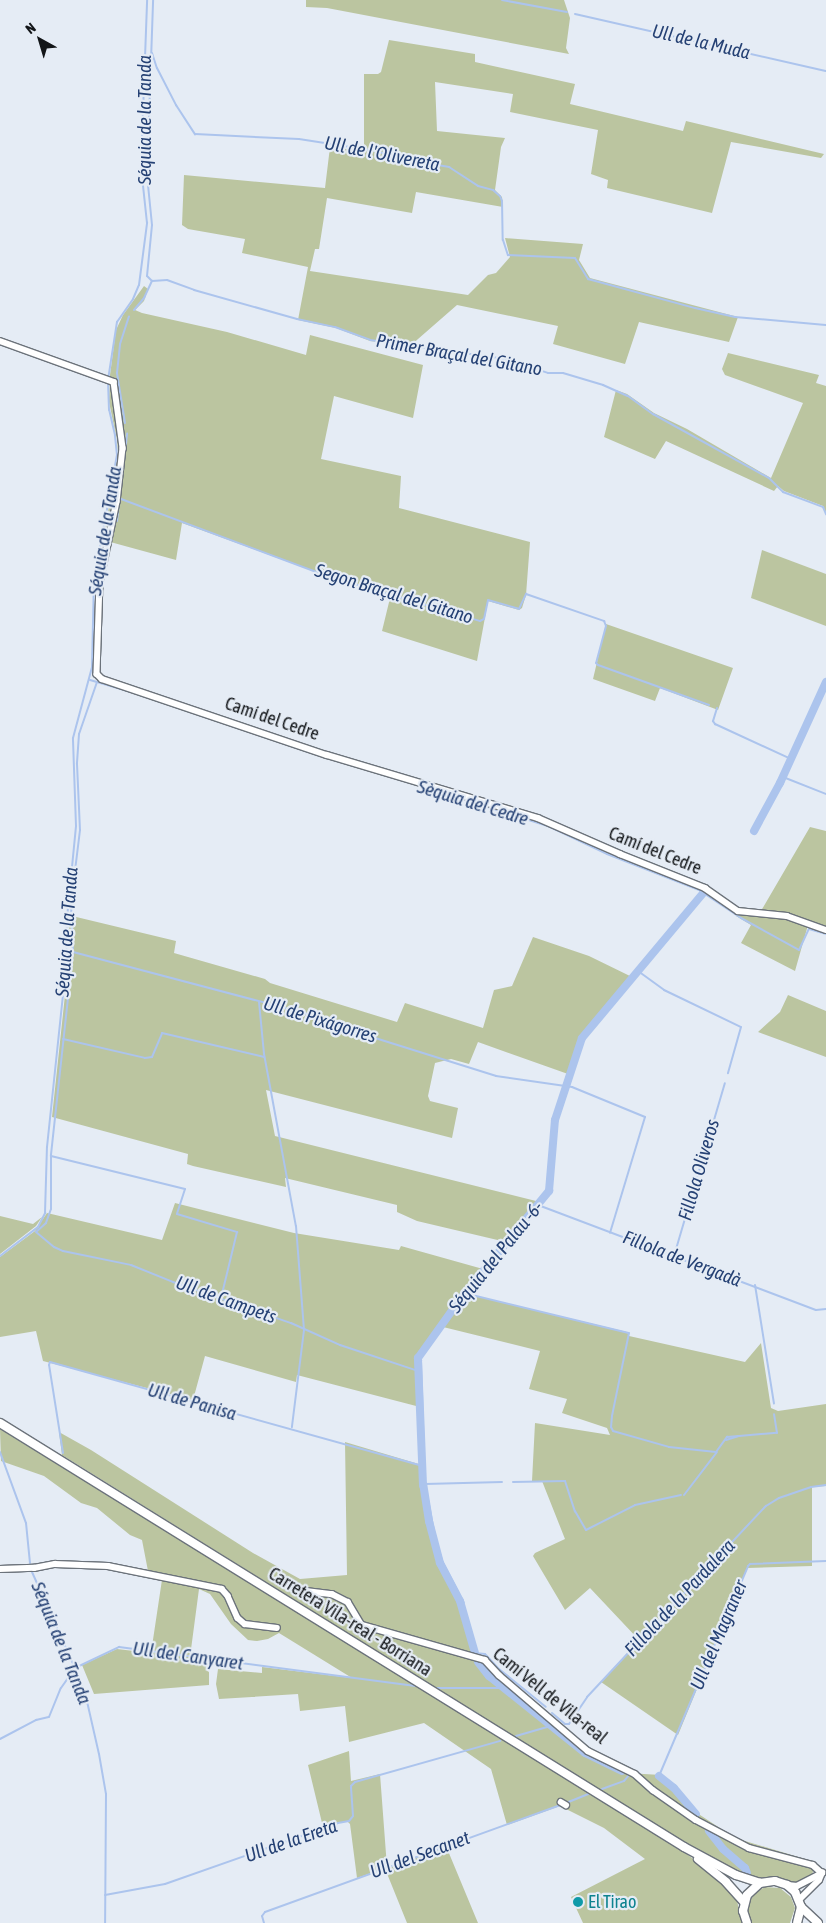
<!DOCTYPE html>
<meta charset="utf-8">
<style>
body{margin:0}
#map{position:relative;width:826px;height:1923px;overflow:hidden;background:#e5ecf5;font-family:"Asap Condensed",sans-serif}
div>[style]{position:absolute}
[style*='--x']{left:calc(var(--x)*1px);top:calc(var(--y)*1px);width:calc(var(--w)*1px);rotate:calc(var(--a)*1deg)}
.green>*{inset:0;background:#bbc5a0}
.stream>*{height:2px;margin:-1px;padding:0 1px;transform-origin:1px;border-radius:1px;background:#acc4ed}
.canal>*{height:8px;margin:-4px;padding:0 4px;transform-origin:4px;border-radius:4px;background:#acc4ed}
.roads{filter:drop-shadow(1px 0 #6c737b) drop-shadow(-1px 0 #6c737b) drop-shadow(0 1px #6c737b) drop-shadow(0 -1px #6c737b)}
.minor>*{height:5.5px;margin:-2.75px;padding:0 2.75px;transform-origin:2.75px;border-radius:2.75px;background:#fff}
.secondary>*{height:8px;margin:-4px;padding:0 4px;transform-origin:4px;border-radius:4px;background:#fff}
.dots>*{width:14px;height:14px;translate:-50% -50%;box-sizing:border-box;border:2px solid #e5ecf5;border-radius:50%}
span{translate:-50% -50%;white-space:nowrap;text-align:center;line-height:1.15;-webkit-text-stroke:4.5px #e5ecf5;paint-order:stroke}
.street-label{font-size:18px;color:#121518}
.culture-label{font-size:18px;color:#0d838f}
.left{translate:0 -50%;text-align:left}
.water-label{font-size:19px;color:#254174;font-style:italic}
.north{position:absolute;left:15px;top:15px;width:50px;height:50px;-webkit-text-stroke:4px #e5ecf5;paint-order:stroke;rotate:321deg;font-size:14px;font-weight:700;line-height:20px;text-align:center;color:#121518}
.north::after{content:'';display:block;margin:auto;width:18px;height:22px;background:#121518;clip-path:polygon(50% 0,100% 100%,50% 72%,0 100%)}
</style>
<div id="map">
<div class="green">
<div style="clip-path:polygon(306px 0,564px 0,570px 18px,566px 48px,569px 54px,327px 8px,306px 7px)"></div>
<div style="clip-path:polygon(389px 40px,475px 54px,475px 62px,575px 84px,570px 104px,683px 131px,686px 121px,824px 154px,821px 158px,731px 142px,712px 213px,607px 188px,608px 180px,591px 174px,598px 130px,510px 112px,513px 94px,435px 82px,437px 131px,505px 138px,501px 147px,495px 190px,502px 197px,503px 207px,416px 192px,412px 213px,327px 198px,319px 249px,315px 249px,310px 271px,468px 295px,488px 275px,496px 273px,510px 257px,505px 238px,583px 244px,579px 260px,590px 278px,738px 317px,729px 342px,639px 322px,625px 364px,553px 344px,558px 326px,457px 305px,410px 346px,370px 341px,336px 328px,298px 320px,308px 267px,242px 253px,245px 239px,188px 229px,182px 225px,184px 175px,325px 188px,330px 147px,364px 151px,364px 74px,378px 74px,381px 72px)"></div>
<div style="clip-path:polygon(144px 286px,148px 289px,144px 301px,135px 310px,142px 313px,227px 332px,306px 355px,310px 335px,423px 365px,413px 418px,334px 396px,321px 459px,401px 476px,399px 508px,530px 542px,526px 595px,522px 608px,519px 610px,488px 601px,477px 661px,382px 631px,391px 594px,324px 575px,182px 523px,176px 560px,103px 540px,118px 455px,117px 440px,109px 402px,110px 375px,116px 330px,123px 315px)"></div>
<div style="clip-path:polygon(728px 353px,819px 375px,816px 383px,826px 386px,826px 513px,823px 506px,784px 491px,778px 486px,774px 491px,666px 441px,655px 459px,604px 437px,616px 390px,627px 394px,654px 413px,687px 429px,771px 478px,803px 403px,725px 375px,722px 369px)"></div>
<div style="clip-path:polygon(762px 550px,826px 574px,826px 626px,751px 598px)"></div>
<div style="clip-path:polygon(606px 624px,733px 668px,718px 710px,660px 688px,655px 701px,593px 679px)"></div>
<div style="clip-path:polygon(810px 827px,826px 831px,826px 932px,808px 925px,795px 971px,741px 943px,751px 925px,736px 916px,737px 913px,758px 916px)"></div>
<div style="clip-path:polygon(68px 915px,176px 941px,174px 953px,265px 979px,270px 983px,397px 1022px,405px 1003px,483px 1028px,494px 990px,512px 986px,533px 937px,589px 956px,632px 977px,581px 1037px,568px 1074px,478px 1042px,469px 1064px,451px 1059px,435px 1063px,428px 1096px,430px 1101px,458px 1108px,452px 1138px,266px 1090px,275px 1136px,540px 1202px,506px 1242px,417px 1221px,397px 1212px,397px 1205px,285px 1178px,286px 1187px,193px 1166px,187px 1164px,188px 1154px,52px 1117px,70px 948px)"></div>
<div style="clip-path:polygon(788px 995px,826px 1011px,826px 1057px,758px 1032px,780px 1012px)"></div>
<div style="clip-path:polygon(175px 1203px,294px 1233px,399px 1250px,401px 1246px,483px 1269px,465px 1290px,476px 1296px,627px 1332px,629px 1336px,745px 1362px,761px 1343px,771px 1408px,778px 1411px,826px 1404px,826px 1486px,812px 1487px,812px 1566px,747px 1568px,678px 1735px,601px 1682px,639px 1640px,590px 1588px,565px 1610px,533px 1556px,535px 1553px,565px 1539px,542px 1481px,532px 1481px,535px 1423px,610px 1435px,607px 1428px,562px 1413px,567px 1399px,529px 1389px,540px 1351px,439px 1326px,418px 1357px,420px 1407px,297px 1375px,296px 1382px,205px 1356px,193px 1400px,43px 1361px,36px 1331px,0 1337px,0 1257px,35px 1231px,47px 1213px,162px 1240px)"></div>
<div style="clip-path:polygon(0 1216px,33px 1224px,42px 1217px,36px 1226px,0 1254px)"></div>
<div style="clip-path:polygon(0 1429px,683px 1851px,715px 1876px,736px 1896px,742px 1923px,583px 1923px,571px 1897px,645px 1859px,604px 1828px,560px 1806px,507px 1825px,491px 1769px,424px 1723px,349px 1742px,345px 1706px,300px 1711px,298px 1694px,219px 1699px,216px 1684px,218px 1669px,262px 1673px,262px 1667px,352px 1678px,279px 1633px,268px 1639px,257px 1641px,248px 1640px,231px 1624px,210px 1594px,199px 1589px,190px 1657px,209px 1660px,206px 1669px,209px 1672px,209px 1685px,94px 1694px,82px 1665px,117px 1649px,151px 1653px,163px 1573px,148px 1571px,142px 1540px,130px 1535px,97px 1508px,81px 1503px,44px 1476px,1px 1461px)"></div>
<div style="clip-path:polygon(59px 1432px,91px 1450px,253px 1553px,300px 1579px,347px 1575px,345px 1442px,422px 1465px,428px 1522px,439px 1563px,459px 1602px,475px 1654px,484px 1669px,586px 1753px,627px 1773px,661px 1775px,686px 1798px,697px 1813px,735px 1838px,815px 1862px,812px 1876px,798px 1884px,775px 1877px,756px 1878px,731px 1869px,701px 1853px,62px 1455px)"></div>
<div style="clip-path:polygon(349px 1751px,351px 1781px,380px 1774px,387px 1867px,446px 1846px,478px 1923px,407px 1923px,388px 1876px,380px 1870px,357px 1878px,350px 1824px,347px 1821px,323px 1827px,308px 1765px)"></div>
<div style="clip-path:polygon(765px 1887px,780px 1888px,791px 1897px,795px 1908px,790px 1923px,752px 1923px,748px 1913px,750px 1901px,755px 1893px)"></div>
</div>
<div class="stream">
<div style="--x:502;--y:0;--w:66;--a:10.5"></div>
<div style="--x:575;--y:14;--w:257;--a:12.8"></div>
<div style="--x:152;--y:53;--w:16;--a:72"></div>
<div style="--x:157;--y:68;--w:42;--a:62.8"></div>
<div style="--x:176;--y:105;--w:35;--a:57"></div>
<div style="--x:195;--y:134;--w:104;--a:2.8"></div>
<div style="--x:299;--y:139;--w:78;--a:8.9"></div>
<div style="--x:376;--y:151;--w:27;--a:17"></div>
<div style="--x:402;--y:159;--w:48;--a:9.7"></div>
<div style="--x:449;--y:167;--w:35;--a:33"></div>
<div style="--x:478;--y:186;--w:16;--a:15"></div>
<div style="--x:493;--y:190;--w:9;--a:41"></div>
<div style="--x:500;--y:196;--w:5;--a:68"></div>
<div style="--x:502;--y:201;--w:39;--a:89"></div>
<div style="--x:503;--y:240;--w:16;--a:72"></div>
<div style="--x:508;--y:255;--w:67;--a:2.6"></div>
<div style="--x:575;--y:258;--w:25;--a:58"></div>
<div style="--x:588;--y:279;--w:111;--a:15.2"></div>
<div style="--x:695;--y:308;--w:41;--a:12.7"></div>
<div style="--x:735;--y:317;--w:91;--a:5"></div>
<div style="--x:152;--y:281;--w:15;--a:-4"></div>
<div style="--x:167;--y:280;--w:29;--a:20"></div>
<div style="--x:194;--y:290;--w:107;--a:15.7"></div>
<div style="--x:297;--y:319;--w:39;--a:12"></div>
<div style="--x:335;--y:327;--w:37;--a:20"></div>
<div style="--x:370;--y:340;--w:137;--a:8"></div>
<div style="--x:506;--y:359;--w:44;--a:18.4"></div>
<div style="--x:548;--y:373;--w:15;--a:0"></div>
<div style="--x:563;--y:373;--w:42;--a:16.7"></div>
<div style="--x:603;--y:385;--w:27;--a:24"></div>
<div style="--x:628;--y:396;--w:31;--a:36"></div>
<div style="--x:653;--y:414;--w:132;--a:28.9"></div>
<div style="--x:769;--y:478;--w:20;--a:45"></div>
<div style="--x:783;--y:492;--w:43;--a:20.6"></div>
<div style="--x:823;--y:507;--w:8;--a:67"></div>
<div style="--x:134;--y:310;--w:16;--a:-50"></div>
<div style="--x:144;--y:298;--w:19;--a:-65"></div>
<div style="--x:152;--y:281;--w:7;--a:-135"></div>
<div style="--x:147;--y:276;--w:51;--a:-84.4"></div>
<div style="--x:152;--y:225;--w:50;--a:-95.7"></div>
<div style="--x:147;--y:175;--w:175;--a:-88"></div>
<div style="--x:125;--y:423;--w:51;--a:-99.1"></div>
<div style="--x:117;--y:373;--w:29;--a:-84"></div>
<div style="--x:120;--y:344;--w:29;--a:-72"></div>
<div style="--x:121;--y:499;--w:220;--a:20.5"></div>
<div style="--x:327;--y:576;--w:159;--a:16.4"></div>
<div style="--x:480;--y:621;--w:4;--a:-27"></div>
<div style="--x:484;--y:619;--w:19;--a:-78"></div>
<div style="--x:488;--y:600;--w:32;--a:16"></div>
<div style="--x:519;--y:609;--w:17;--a:-65"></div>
<div style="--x:526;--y:594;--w:83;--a:19.1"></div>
<div style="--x:604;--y:621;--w:5;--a:68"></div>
<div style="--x:606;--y:626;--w:38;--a:105"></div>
<div style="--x:596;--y:663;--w:3;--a:45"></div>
<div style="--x:598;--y:665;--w:118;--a:19.8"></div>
<div style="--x:117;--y:521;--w:88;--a:-83.4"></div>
<div style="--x:90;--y:680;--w:50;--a:16.3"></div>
<div style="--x:97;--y:682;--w:55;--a:109.1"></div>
<div style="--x:79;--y:734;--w:30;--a:94"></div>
<div style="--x:77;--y:764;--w:66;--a:87.4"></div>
<div style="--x:80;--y:830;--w:74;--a:97"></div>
<div style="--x:71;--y:903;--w:49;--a:87.7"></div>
<div style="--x:73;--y:952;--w:205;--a:96.2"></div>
<div style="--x:51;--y:1156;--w:53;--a:90"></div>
<div style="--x:51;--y:1209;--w:15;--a:110"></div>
<div style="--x:46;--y:1223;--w:13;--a:138"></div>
<div style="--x:36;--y:1232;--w:23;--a:40"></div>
<div style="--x:54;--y:1247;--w:10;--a:24"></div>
<div style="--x:63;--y:1251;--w:69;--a:11.6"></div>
<div style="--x:131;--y:1265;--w:45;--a:22"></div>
<div style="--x:173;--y:1282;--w:125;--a:19.2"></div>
<div style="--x:291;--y:1323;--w:54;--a:24.2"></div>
<div style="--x:340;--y:1345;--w:82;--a:18.4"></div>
<div style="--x:717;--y:708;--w:14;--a:107"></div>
<div style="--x:713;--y:721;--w:4;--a:56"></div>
<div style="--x:715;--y:724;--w:84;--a:24.7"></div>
<div style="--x:297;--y:748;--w:40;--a:18"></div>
<div style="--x:783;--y:777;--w:46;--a:21.6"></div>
<div style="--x:433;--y:790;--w:121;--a:17.4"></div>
<div style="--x:548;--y:826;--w:65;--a:25.4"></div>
<div style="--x:607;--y:854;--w:99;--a:21.4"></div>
<div style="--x:699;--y:890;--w:50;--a:33.7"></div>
<div style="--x:741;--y:918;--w:66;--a:28.9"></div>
<div style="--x:799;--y:950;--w:23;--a:-65"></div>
<div style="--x:809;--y:929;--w:18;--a:16"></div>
<div style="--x:73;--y:952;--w:251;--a:14.8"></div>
<div style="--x:316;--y:1016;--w:43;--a:21.8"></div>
<div style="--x:356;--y:1032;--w:147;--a:17.4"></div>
<div style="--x:496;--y:1076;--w:77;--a:8.2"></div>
<div style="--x:572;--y:1087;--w:79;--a:22.3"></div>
<div style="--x:645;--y:1117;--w:121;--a:106.8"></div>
<div style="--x:638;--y:971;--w:32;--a:36"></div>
<div style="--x:664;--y:990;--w:85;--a:25.7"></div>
<div style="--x:741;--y:1027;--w:48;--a:105.8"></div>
<div style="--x:259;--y:1002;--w:52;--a:84.5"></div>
<div style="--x:264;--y:1054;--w:175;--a:79.5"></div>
<div style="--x:296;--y:1226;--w:104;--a:85.6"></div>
<div style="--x:304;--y:1330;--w:98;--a:97.1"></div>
<div style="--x:63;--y:1039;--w:84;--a:13"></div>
<div style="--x:145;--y:1058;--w:7;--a:-8"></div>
<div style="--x:152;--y:1057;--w:26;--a:-67"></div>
<div style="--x:162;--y:1033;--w:105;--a:13.2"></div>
<div style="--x:51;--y:1156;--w:138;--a:13.8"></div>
<div style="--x:185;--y:1189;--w:26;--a:108"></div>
<div style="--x:177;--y:1214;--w:63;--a:16.7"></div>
<div style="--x:237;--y:1232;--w:68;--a:103.6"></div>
<div style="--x:538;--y:1205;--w:297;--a:20.7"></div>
<div style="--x:816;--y:1310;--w:10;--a:-6"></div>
<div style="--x:0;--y:1256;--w:48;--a:-37.3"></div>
<div style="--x:38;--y:1227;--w:16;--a:-63"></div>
<div style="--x:45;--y:1213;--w:66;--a:-88.3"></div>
<div style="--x:47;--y:1147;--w:183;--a:-84"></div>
<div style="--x:66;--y:965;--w:47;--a:-88.8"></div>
<div style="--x:67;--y:918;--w:92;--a:-84.4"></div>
<div style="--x:76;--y:826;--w:88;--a:-92"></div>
<div style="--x:73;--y:738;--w:73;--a:-75"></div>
<div style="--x:92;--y:667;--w:87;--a:-88.7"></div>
<div style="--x:94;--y:580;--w:127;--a:-79.6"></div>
<div style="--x:117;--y:455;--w:20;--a:-96"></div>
<div style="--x:115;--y:435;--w:26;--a:-103"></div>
<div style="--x:109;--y:410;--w:30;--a:-92"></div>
<div style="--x:108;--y:380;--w:59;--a:-81.2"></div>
<div style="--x:117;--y:322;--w:28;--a:-55"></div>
<div style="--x:133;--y:299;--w:15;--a:-67"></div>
<div style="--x:139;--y:285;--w:63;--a:-82.6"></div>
<div style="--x:147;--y:223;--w:56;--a:-96.1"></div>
<div style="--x:141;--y:167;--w:167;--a:-87.9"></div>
<div style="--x:674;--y:1256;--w:180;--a:-73.6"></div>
<div style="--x:755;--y:1285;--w:120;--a:80.9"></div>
<div style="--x:466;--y:1291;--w:11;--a:27"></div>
<div style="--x:476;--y:1296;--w:157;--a:13.6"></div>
<div style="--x:629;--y:1333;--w:85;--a:101.6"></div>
<div style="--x:612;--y:1416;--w:11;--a:95"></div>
<div style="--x:611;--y:1427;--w:4;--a:63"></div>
<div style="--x:613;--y:1431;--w:58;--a:15.9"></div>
<div style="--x:669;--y:1447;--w:47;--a:6.1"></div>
<div style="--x:716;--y:1452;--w:19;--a:-54"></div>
<div style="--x:727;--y:1437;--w:12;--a:-5"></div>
<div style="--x:418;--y:1358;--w:4;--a:34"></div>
<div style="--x:421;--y:1360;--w:124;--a:88.2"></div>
<div style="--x:425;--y:1484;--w:53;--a:79.1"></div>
<div style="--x:435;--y:1536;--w:26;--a:74"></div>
<div style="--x:442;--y:1561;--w:47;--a:62.4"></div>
<div style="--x:726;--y:1440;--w:14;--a:-17"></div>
<div style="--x:739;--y:1436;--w:38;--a:-5"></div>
<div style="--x:777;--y:1433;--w:19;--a:-99"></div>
<div style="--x:0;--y:1452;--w:76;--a:69.9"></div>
<div style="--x:26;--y:1523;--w:40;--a:84.3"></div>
<div style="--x:63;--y:1453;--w:89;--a:-99"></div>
<div style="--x:49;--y:1365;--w:3;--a:-72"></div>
<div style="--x:50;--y:1362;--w:387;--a:15.6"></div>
<div style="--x:513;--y:1482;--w:52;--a:-1.1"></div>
<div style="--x:565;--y:1481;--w:32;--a:72"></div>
<div style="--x:575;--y:1511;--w:22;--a:60"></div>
<div style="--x:586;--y:1530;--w:55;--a:-27"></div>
<div style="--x:635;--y:1505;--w:47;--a:-12.3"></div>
<div style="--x:425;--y:1484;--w:77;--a:-1.5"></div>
<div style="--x:684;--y:1495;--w:54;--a:-52.5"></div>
<div style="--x:32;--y:1572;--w:105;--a:65.9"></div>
<div style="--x:75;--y:1668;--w:31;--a:69"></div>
<div style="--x:86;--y:1697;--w:58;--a:77.2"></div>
<div style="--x:99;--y:1754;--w:41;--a:80.1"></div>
<div style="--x:106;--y:1794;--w:129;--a:90.4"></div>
<div style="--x:475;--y:1653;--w:10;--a:6"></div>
<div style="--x:485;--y:1654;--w:21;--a:47"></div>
<div style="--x:499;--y:1669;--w:60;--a:39"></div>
<div style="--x:437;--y:1688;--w:66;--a:0"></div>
<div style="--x:552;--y:1713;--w:17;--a:40"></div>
<div style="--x:565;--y:1724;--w:4;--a:0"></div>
<div style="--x:569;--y:1724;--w:32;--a:-56"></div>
<div style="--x:587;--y:1697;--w:262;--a:-46.9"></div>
<div style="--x:766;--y:1506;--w:15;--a:-32"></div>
<div style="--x:779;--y:1498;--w:34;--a:-19"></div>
<div style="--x:811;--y:1487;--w:15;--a:-8"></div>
<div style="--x:516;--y:1736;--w:36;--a:-16"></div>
<div style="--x:0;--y:1739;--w:41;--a:-27.8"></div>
<div style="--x:36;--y:1720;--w:13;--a:-13"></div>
<div style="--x:49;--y:1717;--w:31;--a:-68"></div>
<div style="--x:61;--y:1688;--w:24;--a:-55"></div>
<div style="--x:75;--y:1668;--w:49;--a:-25.5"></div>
<div style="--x:119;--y:1647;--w:299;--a:7.5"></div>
<div style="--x:659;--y:1776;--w:228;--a:-67"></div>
<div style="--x:748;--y:1566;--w:3;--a:-45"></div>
<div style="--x:750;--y:1564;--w:76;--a:-2.3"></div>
<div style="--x:602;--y:1789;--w:23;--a:-20"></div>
<div style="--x:624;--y:1781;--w:8;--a:-50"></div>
<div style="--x:566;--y:1803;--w:24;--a:-22"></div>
<div style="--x:105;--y:1895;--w:61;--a:-10.4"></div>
<div style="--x:165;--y:1884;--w:183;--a:-19.4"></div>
<div style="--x:338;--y:1823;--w:11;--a:-10"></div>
<div style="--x:349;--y:1821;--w:6;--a:-51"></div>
<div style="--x:353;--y:1816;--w:30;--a:-94"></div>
<div style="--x:351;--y:1786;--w:6;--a:-45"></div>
<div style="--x:355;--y:1782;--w:151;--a:-15.8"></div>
<div style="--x:264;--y:1923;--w:7;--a:-106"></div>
<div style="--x:262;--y:1916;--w:5;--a:-53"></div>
<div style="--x:265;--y:1912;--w:315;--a:-19.9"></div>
</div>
<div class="canal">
<div style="--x:754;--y:831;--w:55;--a:-61.6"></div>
<div style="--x:780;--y:783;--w:111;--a:-65.5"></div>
<div style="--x:475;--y:1653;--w:54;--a:-106.1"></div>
<div style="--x:460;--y:1601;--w:43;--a:-117.8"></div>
<div style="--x:440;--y:1563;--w:43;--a:-104.7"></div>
<div style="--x:429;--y:1521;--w:36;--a:-99"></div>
<div style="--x:423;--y:1485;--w:127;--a:-92.3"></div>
<div style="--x:418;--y:1358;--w:74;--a:-54.4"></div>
<div style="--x:461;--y:1298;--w:139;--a:-50.6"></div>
<div style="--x:549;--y:1191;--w:71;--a:-85.2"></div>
<div style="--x:555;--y:1120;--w:86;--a:-71.8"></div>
<div style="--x:582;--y:1038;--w:190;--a:-50.1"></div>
<div style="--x:478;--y:1662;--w:18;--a:52"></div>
<div style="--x:489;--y:1676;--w:123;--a:38.7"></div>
<div style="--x:585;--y:1753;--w:41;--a:25.9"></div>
<div style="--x:659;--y:1776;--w:19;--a:39"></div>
<div style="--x:674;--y:1788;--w:34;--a:50"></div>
<div style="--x:709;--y:1831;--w:23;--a:52"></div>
<div style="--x:723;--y:1849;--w:29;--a:41"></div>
<div style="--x:745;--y:1868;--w:5;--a:68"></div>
</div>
<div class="roads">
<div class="minor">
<div style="--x:0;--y:341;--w:121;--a:19.8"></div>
<div style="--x:114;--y:382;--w:67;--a:82.2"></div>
<div style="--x:123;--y:448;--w:54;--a:96.3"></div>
<div style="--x:117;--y:502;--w:83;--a:101.9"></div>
<div style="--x:100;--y:583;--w:91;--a:91.9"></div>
<div style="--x:97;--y:674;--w:7;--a:45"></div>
<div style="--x:102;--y:679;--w:237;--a:18.7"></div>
<div style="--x:327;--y:755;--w:220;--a:16.6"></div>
<div style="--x:538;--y:818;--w:90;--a:23.7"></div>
<div style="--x:620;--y:854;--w:92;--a:21.8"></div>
<div style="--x:705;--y:888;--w:40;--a:34.9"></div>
<div style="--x:738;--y:911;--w:49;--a:5.8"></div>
<div style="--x:787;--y:916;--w:41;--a:19.7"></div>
<div style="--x:0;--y:1569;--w:34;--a:-2"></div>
<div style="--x:34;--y:1568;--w:21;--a:-11"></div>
<div style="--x:55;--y:1564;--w:53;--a:2.2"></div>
<div style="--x:108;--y:1566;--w:116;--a:11.4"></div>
<div style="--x:222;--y:1589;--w:9;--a:49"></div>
<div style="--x:228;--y:1596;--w:24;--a:66"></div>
<div style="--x:238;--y:1618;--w:9;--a:41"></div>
<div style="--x:245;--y:1624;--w:32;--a:7"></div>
<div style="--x:306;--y:1591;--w:26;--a:7"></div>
<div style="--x:332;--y:1594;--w:18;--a:27"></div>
<div style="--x:348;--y:1602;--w:27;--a:59"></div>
<div style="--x:362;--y:1625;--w:128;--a:15.9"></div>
<div style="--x:485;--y:1660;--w:21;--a:47"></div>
<div style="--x:499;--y:1675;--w:117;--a:40.5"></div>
<div style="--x:588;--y:1751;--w:52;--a:26.1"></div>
<div style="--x:635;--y:1774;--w:24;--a:42"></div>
<div style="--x:653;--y:1790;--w:52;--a:34.9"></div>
<div style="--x:696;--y:1820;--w:60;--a:27.8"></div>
<div style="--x:749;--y:1848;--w:66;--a:14.9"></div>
<div style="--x:813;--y:1865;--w:12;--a:42"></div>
<div style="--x:561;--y:1802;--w:6;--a:31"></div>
<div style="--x:788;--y:1885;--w:9;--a:6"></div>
<div style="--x:797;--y:1886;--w:28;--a:-27"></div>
<div style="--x:799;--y:1900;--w:28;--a:-45"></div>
<div style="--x:819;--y:1880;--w:8;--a:-67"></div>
</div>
<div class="secondary">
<div style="--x:0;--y:1423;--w:805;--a:31.79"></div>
<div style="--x:684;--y:1847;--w:59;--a:28.3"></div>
<div style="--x:736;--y:1875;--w:25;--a:18"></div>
<div style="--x:698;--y:1859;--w:36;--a:39"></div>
<div style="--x:726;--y:1882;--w:27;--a:48"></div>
<div style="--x:801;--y:1907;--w:23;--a:43"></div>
<div style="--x:747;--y:1923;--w:13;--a:-108"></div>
<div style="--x:743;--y:1911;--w:16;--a:-76"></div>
<div style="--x:747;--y:1895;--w:18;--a:-43"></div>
<div style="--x:760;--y:1883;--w:15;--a:-8"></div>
<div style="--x:775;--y:1881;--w:13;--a:18"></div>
<div style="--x:787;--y:1885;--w:11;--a:41"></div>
<div style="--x:795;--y:1892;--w:16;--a:68"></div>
<div style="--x:801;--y:1907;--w:16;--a:104"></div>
</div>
</div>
<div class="dots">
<div style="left:578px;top:1902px;background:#0f9aa8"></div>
</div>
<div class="street-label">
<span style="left:272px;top:719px;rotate:19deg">Camí del Cedre</span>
<span style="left:655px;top:851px;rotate:22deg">Camí del Cedre</span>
<span style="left:350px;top:1622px;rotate:32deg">Carretera Vila-real - Borriana</span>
<span style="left:550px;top:1696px;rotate:39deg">Camí Vell de Vila-real</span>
</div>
<div class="culture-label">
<span class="left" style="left:588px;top:1902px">El Tirao</span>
</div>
<div class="water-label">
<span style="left:701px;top:42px;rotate:13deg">Ull de la Muda</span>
<span style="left:145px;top:120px;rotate:-90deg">Séquia de la Tanda</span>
<span style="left:382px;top:154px;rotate:11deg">Ull de l'Olivereta</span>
<span style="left:459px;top:355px;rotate:10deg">Primer Braçal del Gitano</span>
<span style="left:105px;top:531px;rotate:-81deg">Séquia de la Tanda</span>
<span style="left:394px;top:594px;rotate:17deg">Segon Braçal del Gitano</span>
<span style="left:473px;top:803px;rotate:17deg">Sèquia del Cedre</span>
<span style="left:67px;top:932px;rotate:-86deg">Séquia de la Tanda</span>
<span style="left:320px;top:1020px;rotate:17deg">Ull de Pixágorres</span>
<span style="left:699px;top:1170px;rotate:-74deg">Fillola Oliveros</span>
<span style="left:496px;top:1257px;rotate:-51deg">Séquia del Palau -6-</span>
<span style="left:682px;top:1259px;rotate:21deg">Fillola de Vergadà</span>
<span style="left:226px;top:1300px;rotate:20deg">Ull de Campets</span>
<span style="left:192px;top:1402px;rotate:16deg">Ull de Panisa</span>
<span style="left:680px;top:1598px;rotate:-47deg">Fillola de la Pardalera</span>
<span style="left:719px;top:1635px;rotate:-67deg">Ull del Magraner</span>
<span style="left:61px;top:1643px;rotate:68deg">Séquia de la Tanda</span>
<span style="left:188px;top:1656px;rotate:8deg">Ull del Canyaret</span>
<span style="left:291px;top:1841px;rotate:-19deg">Ull de la Ereta</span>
<span style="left:420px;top:1855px;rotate:-20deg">Ull del Secanet</span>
</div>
<div class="north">N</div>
</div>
